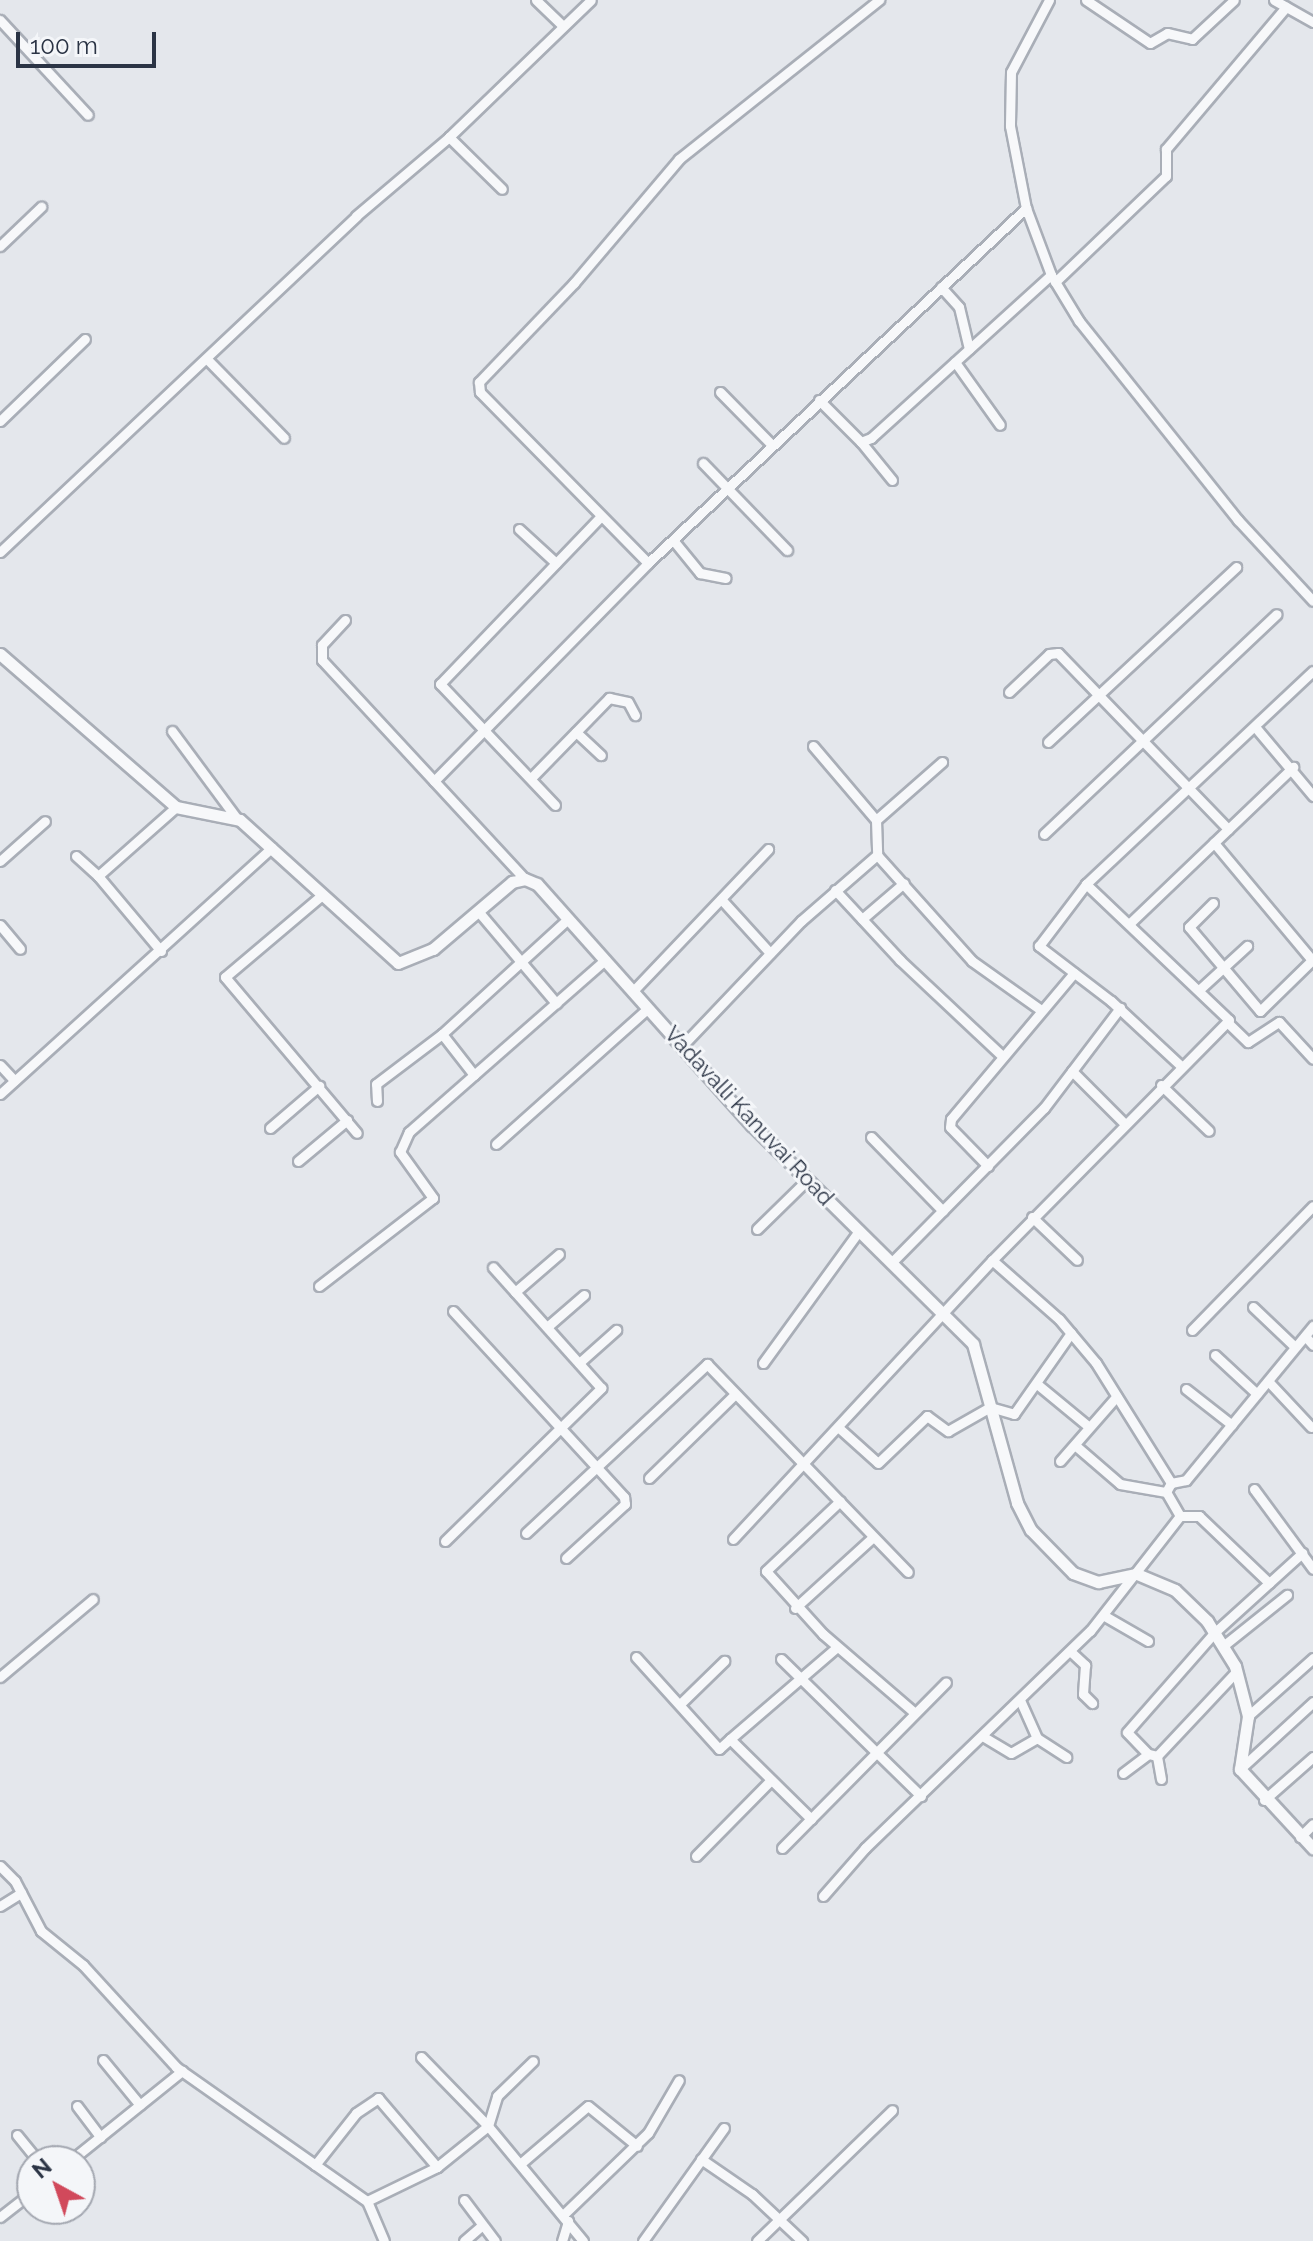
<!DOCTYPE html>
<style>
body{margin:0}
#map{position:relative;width:1313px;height:2241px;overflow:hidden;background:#e4e7ec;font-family:Raleway,sans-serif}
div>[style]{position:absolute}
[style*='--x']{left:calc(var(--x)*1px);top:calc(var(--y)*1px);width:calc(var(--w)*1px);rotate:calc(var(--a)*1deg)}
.roads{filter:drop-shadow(2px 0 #a9aeb7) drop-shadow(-2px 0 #a9aeb7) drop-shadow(0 2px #a9aeb7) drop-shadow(0 -2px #a9aeb7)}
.minor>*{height:9px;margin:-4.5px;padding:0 4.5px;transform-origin:4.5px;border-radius:4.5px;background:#f7f8fa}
.tertiary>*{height:11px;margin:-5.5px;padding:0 5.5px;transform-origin:5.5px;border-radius:5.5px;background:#f7f8fa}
span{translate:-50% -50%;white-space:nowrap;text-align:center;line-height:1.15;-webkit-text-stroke:6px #f4f6f9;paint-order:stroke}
.street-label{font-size:22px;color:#2b3445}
.north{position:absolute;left:16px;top:2145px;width:80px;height:80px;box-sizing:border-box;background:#f4f6f9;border:2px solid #a4a8b1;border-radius:50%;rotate:320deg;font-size:22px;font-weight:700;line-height:32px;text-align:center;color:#2b3445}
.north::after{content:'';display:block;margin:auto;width:28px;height:36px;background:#d1495b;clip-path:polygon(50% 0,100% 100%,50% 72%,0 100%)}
.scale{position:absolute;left:16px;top:32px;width:140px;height:36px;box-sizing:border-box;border:4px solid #2b3445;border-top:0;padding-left:10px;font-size:24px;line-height:28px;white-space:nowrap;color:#2b3445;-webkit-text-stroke:6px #f4f6f9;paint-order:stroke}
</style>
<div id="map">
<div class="roads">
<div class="minor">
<div style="--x:536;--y:0;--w:36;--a:44"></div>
<div style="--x:1049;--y:0;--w:81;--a:117.8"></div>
<div style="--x:1011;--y:72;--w:54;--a:91.1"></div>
<div style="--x:1010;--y:126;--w:84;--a:79"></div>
<div style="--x:1026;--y:208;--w:72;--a:69.5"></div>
<div style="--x:1051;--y:275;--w:54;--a:58.7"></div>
<div style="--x:1079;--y:321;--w:255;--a:51.4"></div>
<div style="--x:1238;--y:520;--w:110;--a:47.2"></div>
<div style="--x:1086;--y:0;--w:77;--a:33.9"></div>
<div style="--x:1150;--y:43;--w:20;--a:-30"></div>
<div style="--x:1167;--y:33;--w:26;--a:13"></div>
<div style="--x:1192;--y:39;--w:57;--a:-42.9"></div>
<div style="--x:1274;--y:0;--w:45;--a:29.4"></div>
<div style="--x:0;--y:20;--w:129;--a:47.2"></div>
<div style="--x:449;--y:137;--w:197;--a:-44"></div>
<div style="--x:0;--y:246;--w:57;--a:-43.6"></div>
<div style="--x:1055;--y:282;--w:153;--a:-43.7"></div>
<div style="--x:1166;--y:176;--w:27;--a:-90"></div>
<div style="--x:1166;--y:149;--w:186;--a:-49.8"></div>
<div style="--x:941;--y:287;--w:27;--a:48"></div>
<div style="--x:959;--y:307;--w:43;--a:76.6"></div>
<div style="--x:207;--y:359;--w:110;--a:45.7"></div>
<div style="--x:955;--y:362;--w:77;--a:54.5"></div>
<div style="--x:720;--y:392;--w:74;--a:45.5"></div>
<div style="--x:819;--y:400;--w:59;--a:45"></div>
<div style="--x:861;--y:442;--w:11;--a:-22"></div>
<div style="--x:871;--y:438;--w:243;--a:-42.2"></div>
<div style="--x:0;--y:421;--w:118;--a:-44"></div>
<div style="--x:861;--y:442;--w:49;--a:50.8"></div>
<div style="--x:703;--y:463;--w:121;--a:46"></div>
<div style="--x:519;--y:529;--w:50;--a:42.6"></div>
<div style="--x:673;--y:540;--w:43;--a:50.7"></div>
<div style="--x:700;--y:573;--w:26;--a:11"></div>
<div style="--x:0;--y:552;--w:490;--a:-43.3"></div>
<div style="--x:356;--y:216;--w:122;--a:-40.3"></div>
<div style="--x:449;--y:137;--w:74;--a:44.5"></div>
<div style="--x:648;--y:563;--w:240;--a:-134.5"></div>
<div style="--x:480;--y:392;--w:10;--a:-96"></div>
<div style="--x:479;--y:382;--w:137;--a:-46.2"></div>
<div style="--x:574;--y:283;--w:162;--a:-49.7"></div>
<div style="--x:679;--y:159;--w:256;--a:-38.5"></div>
<div style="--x:345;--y:620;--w:34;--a:133"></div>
<div style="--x:322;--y:645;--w:15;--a:90"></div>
<div style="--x:322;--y:660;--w:299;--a:47.2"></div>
<div style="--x:1009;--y:692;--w:55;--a:-43.5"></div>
<div style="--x:1049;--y:654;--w:9;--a:-6"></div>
<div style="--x:1058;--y:653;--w:245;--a:46"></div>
<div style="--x:1256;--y:728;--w:89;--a:50"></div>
<div style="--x:172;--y:731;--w:109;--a:53.5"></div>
<div style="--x:576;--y:732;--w:34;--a:43"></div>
<div style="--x:1048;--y:742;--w:257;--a:-42.9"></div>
<div style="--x:813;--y:746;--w:97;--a:49.6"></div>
<div style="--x:876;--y:820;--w:35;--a:88"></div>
<div style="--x:531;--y:778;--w:112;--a:-45.7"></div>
<div style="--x:609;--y:698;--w:19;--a:12"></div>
<div style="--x:628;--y:702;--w:15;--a:62"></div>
<div style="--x:434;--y:781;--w:305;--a:-45.5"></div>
<div style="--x:648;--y:563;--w:519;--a:-43.2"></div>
<div style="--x:555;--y:805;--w:167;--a:-133.5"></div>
<div style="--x:440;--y:684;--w:231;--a:-46.2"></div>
<div style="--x:876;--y:820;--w:88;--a:-41.3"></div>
<div style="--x:1044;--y:834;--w:320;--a:-43.4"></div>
<div style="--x:76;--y:856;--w:30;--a:42"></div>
<div style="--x:0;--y:861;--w:60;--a:-41.6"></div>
<div style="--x:1086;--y:884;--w:197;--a:43.6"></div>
<div style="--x:1229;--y:1020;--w:337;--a:134.6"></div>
<div style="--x:992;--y:1260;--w:89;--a:41.4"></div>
<div style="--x:1059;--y:1319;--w:57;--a:49.9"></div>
<div style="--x:1096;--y:1363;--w:142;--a:58"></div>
<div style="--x:835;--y:890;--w:96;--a:47.1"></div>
<div style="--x:900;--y:960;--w:137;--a:43.2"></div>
<div style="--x:322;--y:895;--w:127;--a:139.8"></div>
<div style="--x:225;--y:977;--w:204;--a:49.8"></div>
<div style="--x:721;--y:899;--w:73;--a:47.8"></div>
<div style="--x:1213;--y:903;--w:34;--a:135"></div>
<div style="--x:1189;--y:927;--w:110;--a:49.8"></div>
<div style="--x:1260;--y:1011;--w:73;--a:-44.4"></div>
<div style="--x:1312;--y:960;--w:153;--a:-129.9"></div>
<div style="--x:478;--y:911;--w:121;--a:49.7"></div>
<div style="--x:862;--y:919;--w:55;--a:-40.6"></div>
<div style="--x:1130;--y:923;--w:226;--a:-43.7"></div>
<div style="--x:0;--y:925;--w:31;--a:50"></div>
<div style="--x:161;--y:951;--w:98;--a:-130"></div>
<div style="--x:98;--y:876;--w:104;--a:-41.5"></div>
<div style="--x:1200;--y:989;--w:64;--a:-42.5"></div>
<div style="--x:633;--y:991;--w:196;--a:-46.4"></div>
<div style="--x:1227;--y:1022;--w:29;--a:44"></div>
<div style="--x:1248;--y:1042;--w:37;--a:-33"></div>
<div style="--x:1279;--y:1022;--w:50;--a:47.4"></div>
<div style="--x:442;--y:1034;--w:52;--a:52"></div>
<div style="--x:682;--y:1046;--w:173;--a:-46.4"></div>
<div style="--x:801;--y:921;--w:101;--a:-41"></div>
<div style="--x:877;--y:855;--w:142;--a:48.1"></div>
<div style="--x:972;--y:961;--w:85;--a:35.4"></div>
<div style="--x:0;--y:1065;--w:21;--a:47"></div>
<div style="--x:1181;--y:1066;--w:96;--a:-137.1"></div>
<div style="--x:1111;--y:1001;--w:91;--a:-142.6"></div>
<div style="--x:1039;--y:946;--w:78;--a:-52.8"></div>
<div style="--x:1086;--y:884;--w:311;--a:-43.2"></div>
<div style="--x:1072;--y:1071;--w:74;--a:45"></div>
<div style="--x:1161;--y:1085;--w:66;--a:43.8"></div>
<div style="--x:0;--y:1094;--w:367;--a:-42.2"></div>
<div style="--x:377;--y:1101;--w:17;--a:-93"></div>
<div style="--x:376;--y:1084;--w:83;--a:-37.1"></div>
<div style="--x:442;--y:1034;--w:171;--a:-42.4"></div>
<div style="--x:270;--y:1128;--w:65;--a:-40.6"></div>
<div style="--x:871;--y:1137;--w:103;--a:45.8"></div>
<div style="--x:496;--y:1144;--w:204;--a:-41.8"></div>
<div style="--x:298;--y:1161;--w:64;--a:-39.9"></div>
<div style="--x:988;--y:1166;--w:54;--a:-134.3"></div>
<div style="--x:950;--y:1127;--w:8;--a:-83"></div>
<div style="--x:951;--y:1119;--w:191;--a:-49.9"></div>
<div style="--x:1032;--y:1217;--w:62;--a:43.7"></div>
<div style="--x:757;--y:1229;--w:70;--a:-44.4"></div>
<div style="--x:891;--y:1263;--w:218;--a:-45.4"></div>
<div style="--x:1044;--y:1108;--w:126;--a:-52.8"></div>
<div style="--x:319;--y:1286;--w:144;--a:-37.7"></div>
<div style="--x:433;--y:1198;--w:57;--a:-125.7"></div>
<div style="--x:400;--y:1152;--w:22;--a:-66"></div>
<div style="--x:409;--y:1132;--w:261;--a:-41.3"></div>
<div style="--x:515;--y:1292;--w:58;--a:-40.8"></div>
<div style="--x:1253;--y:1307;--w:58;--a:43.6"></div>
<div style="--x:453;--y:1311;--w:253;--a:47.4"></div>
<div style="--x:624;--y:1497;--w:7;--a:82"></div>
<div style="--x:625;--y:1504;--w:80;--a:137.5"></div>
<div style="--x:547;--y:1327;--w:49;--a:-40.9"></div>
<div style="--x:1192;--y:1330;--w:173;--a:-45.7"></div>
<div style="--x:1305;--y:1336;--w:12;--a:48"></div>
<div style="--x:1215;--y:1355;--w:57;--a:42.9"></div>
<div style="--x:579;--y:1363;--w:50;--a:-41.7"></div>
<div style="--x:763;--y:1363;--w:163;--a:-54"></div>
<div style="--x:1268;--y:1381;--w:63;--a:46.9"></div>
<div style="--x:1037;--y:1384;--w:66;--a:39.5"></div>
<div style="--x:1186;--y:1389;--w:58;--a:38"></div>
<div style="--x:839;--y:1428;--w:52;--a:41.9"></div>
<div style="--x:878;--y:1463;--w:68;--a:-43.8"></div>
<div style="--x:927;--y:1416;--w:26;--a:36"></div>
<div style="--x:948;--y:1431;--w:48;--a:-29.7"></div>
<div style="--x:990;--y:1407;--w:25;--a:16"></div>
<div style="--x:1014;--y:1414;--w:99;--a:-54.9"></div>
<div style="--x:1076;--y:1446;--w:58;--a:40.8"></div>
<div style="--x:1120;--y:1484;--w:47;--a:9.9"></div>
<div style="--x:1060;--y:1461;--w:86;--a:-48.8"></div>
<div style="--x:649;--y:1478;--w:120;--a:-44.3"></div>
<div style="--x:1254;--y:1489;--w:99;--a:53.6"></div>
<div style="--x:840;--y:1501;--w:102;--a:136.6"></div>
<div style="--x:766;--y:1571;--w:85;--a:47.9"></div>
<div style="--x:823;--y:1634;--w:121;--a:40.7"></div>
<div style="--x:1180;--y:1516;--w:19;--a:0"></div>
<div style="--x:1199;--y:1516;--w:97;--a:43.7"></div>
<div style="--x:526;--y:1533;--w:248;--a:-43"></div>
<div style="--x:707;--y:1364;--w:289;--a:46"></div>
<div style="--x:733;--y:1539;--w:381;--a:-47.1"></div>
<div style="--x:445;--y:1541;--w:219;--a:-44.4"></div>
<div style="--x:601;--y:1388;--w:162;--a:-131.8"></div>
<div style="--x:795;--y:1608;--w:105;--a:-42.3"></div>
<div style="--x:1103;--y:1615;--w:52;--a:30"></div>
<div style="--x:1223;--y:1646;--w:82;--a:-38.6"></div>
<div style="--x:1070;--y:1651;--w:21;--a:43"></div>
<div style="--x:1085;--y:1665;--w:29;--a:94"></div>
<div style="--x:1083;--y:1694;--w:13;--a:45"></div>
<div style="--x:636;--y:1657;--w:124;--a:47.9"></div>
<div style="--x:719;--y:1749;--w:15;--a:-42"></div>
<div style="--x:730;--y:1739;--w:114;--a:44.6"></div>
<div style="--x:781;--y:1659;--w:196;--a:44.4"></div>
<div style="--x:0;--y:1677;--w:121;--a:-40"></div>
<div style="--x:1020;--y:1700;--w:42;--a:65.9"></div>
<div style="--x:1037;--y:1738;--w:35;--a:33"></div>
<div style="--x:680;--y:1704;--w:62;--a:-44.3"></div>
<div style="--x:1248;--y:1716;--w:87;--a:-41.7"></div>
<div style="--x:984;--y:1737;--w:31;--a:31"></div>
<div style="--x:1011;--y:1753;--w:30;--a:-30"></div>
<div style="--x:730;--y:1739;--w:141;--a:-40.7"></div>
<div style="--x:1157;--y:1756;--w:115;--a:-46.8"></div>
<div style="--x:1240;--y:1769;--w:99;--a:-42.5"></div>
<div style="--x:1123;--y:1773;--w:31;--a:-37"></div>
<div style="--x:1161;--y:1779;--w:23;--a:-100"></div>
<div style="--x:1157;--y:1756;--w:9;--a:-167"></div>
<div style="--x:1148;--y:1754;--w:30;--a:-134"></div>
<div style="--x:1127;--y:1732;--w:133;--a:-48.7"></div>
<div style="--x:1215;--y:1632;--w:118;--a:-42.2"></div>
<div style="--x:1264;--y:1800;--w:65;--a:-41.3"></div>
<div style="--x:1300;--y:1837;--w:18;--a:-45"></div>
<div style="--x:782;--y:1848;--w:233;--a:-45.3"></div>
<div style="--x:696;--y:1856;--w:105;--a:-45.4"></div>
<div style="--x:0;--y:1866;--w:21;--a:45"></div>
<div style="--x:15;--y:1881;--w:56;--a:62.5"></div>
<div style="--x:41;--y:1931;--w:54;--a:39"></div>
<div style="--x:83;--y:1965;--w:138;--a:47.6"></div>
<div style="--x:176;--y:2067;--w:233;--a:35.1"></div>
<div style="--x:367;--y:2201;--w:43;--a:67"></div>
<div style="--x:823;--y:1896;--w:64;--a:-48.8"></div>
<div style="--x:865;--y:1848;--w:313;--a:-44"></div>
<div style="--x:1090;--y:1631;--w:146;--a:-52"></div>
<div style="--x:1180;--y:1516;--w:28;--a:-120"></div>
<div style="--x:1166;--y:1492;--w:10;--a:-61"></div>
<div style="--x:1171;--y:1483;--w:15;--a:-11"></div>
<div style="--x:1186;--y:1480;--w:200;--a:-50.5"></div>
<div style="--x:0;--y:1906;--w:25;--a:-32"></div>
<div style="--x:421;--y:2057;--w:96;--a:45.8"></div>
<div style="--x:488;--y:2126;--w:149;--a:50.4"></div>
<div style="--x:103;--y:2060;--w:58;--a:50.6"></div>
<div style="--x:77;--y:2106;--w:39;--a:53"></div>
<div style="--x:17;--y:2135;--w:33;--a:51"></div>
<div style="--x:701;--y:2159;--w:62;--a:34.5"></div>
<div style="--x:752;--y:2194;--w:69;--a:43.2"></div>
<div style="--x:70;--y:2161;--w:144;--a:-38.8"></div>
<div style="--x:520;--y:2164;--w:89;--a:-40.5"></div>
<div style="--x:588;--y:2106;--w:63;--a:39.2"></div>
<div style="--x:315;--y:2165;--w:66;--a:-51.7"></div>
<div style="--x:356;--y:2113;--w:27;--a:-34"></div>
<div style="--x:378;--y:2098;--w:91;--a:49.5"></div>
<div style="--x:464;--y:2200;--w:51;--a:52.9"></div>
<div style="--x:367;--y:2201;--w:78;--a:-25.9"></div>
<div style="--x:437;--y:2167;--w:65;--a:-38.8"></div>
<div style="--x:488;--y:2126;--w:31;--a:-73"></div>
<div style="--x:497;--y:2096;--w:50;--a:-44.2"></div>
<div style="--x:563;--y:2215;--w:118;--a:-44"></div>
<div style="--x:648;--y:2133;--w:61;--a:-59.7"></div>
<div style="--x:0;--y:2217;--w:41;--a:-38"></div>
<div style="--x:464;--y:2241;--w:23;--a:-41"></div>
<div style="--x:562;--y:2241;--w:21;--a:-73"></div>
<div style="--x:643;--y:2241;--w:139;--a:-54.4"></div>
<div style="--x:757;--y:2241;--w:188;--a:-44.1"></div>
</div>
<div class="tertiary">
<div style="--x:0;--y:654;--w:233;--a:41"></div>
<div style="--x:176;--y:807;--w:65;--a:11.5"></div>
<div style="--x:240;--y:820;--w:213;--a:42.1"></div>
<div style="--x:398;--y:963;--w:38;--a:-22"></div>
<div style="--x:433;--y:949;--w:104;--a:-40.3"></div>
<div style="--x:512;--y:882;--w:13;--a:-13"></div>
<div style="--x:525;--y:879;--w:13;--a:23"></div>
<div style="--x:537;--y:884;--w:323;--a:48.3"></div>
<div style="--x:752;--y:1125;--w:311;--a:44.7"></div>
<div style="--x:973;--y:1344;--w:165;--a:74.5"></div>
<div style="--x:1017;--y:1503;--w:30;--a:63"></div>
<div style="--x:1031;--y:1530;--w:60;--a:45.7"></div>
<div style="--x:1073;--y:1573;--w:27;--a:20"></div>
<div style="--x:1098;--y:1582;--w:40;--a:-12"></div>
<div style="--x:1137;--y:1574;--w:41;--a:22.8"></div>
<div style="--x:1175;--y:1590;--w:45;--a:44.1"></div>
<div style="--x:1207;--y:1621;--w:53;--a:58.1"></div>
<div style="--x:1235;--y:1666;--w:52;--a:75.4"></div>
<div style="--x:1248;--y:1716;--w:54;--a:98.6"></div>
<div style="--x:1240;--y:1769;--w:108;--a:47.3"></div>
</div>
</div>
<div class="street-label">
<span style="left:749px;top:1116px;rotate:47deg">Vadavalli Kanuvai Road</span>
</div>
<div class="north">N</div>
<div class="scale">100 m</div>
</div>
